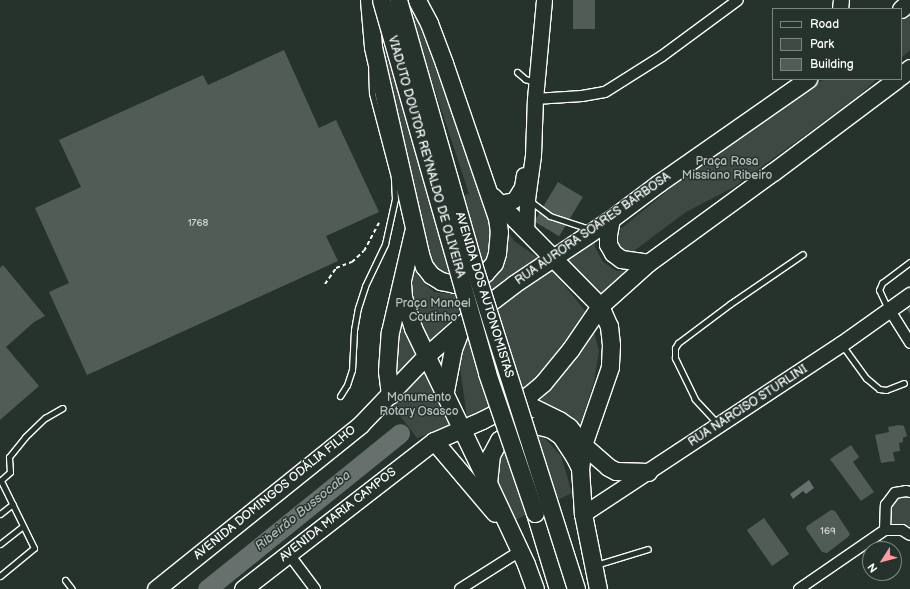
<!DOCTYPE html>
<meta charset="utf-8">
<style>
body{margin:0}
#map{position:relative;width:910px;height:589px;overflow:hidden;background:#26332d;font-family:"Balsamiq Sans",sans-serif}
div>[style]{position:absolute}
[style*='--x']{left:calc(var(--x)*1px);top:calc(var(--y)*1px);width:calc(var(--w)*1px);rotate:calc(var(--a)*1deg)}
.green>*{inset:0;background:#3e4944}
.water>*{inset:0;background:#67706c}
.river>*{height:19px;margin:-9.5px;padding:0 9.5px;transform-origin:9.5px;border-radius:9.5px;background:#67706c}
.building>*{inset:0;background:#515c57;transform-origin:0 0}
.path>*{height:2px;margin-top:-1px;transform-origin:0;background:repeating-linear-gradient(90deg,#fff 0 4px,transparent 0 7px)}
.roads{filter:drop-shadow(1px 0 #fff) drop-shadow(-1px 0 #fff) drop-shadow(0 1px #fff) drop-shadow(0 -1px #fff)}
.lane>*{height:5px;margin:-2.5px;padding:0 2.5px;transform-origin:2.5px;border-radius:2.5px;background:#26332d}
.street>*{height:10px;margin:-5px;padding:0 5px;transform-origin:5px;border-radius:5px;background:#26332d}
.secondary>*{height:15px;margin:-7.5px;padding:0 7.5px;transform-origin:7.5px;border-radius:7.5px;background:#26332d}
.primary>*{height:17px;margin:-8.5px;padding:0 8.5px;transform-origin:8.5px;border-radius:8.5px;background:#26332d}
.bridges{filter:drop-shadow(1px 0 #fff) drop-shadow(-1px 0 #fff) drop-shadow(0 1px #fff) drop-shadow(0 -1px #fff)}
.primary-bridge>*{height:17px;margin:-8.5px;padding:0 8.5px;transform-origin:8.5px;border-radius:8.5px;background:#26332d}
span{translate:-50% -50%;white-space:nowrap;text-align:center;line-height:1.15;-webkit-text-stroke:3px #26332d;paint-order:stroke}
.number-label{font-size:10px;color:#d4d6d5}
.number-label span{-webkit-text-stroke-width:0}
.street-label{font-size:12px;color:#fff}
.park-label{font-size:12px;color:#bbbfbe}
.water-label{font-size:13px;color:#b3b8b6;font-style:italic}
.legend{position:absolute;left:772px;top:8px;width:130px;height:72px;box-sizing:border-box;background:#26332d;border:1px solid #7d8581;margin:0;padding:5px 7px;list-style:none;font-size:12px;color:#fff}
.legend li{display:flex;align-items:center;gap:8px;height:20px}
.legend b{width:20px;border:1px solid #7d8581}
.north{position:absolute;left:862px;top:541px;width:40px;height:40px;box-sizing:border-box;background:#26332d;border:1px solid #7d8581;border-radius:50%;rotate:234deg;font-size:11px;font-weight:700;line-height:16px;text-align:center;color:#fff}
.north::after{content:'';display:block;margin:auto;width:14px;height:18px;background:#ff9aa2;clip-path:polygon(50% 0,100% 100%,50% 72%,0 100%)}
</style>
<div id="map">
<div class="green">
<div style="clip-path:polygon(910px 8px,910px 50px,901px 58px,901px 16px)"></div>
<div style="clip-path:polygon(416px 16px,491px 218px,493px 233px,488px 262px,452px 280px,431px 271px,378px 43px,382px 43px,435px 201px,469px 194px,411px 17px)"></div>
<div style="clip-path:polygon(824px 79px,877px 79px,857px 97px,734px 187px,686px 212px,627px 256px,613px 235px,698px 166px)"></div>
<div style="clip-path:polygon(506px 228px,514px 241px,540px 259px,457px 313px,428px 344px,408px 302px,414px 269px,423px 282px,434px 292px,451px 294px,481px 287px,498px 272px)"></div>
<div style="clip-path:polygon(596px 234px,595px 247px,603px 262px,617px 271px,631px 270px,598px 297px,557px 258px)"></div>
<div style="clip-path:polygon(550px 267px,586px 312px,537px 379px,514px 401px,467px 418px,459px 360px,467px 327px)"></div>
<div style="clip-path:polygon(399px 312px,406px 334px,418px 354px,394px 382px)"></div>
<div style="clip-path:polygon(593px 328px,599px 351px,594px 382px,580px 425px,570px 424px,539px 402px)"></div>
<div style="clip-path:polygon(425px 368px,453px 425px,417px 438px,390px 403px)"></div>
<div style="clip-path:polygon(521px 434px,542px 435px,561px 456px,572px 493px,511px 522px,492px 482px,497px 459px,505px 447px)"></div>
<div style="clip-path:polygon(910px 494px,910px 529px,887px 526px,889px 506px,897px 497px)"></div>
</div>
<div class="water">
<div style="clip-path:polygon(809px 480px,814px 488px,806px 494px,803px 491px,793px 499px,790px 494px)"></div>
</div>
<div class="river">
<div style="--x:207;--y:589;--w:248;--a:-38.9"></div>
</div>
<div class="building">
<div style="left:573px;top:0;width:22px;height:29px"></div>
<div style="clip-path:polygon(284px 50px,319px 128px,336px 120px,379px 212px,326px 236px,338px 261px,87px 375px,49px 292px,69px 283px,35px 208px,81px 187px,59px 140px,203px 75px,208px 85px)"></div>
<div style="left:558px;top:182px;width:29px;height:46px;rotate:31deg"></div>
<div style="clip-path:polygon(3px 265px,45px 316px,34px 322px,6px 347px,39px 386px,0 420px,0 268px)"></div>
<div style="clip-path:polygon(910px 305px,910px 314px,906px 308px)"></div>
<div style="clip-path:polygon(899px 425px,904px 426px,907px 436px,903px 438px,903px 442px,899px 443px,900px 451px,893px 452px,895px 461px,881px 463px,875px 435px,889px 432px,888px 427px)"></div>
<div style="clip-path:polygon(851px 445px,859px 457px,853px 462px,874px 492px,861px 501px,830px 459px)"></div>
<div style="clip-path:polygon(831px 510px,835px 511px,850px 534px,848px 537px,827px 553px,822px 552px,806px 529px,807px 526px)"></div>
<div style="left:764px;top:518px;width:44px;height:21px;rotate:55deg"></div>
</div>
<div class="path">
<div style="--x:325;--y:284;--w:19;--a:-55"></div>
<div style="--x:336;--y:268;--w:17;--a:-21"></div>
<div style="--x:352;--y:262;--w:16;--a:-43"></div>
<div style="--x:364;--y:251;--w:32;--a:-62"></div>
</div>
<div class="roads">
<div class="lane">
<div style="--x:517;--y:72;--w:11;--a:41"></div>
<div style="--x:525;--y:79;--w:10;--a:17"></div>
<div style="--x:530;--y:201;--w:25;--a:37"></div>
<div style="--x:550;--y:216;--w:41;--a:18.4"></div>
<div style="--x:888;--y:309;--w:21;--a:-115"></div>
<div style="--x:879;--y:290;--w:8;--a:-67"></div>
<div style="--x:882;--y:283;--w:35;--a:-37"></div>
<div style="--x:842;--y:345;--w:41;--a:54"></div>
<div style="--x:866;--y:378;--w:17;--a:40"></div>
<div style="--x:879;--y:389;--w:7;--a:8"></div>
<div style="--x:886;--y:390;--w:19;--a:-21"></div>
<div style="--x:340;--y:396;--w:13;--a:-58"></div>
<div style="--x:347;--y:385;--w:16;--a:-72"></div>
<div style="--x:352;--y:370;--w:40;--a:-87.1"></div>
<div style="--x:354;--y:330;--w:22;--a:-80"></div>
<div style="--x:358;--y:308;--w:23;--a:-72"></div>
<div style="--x:365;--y:286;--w:47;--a:-64.5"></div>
<div style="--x:385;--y:244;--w:46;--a:-77.5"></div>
<div style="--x:395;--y:199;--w:22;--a:-93"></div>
<div style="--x:394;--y:177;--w:87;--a:-104.7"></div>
<div style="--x:372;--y:93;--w:24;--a:-92"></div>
<div style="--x:717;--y:423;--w:33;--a:-133"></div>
<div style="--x:695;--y:399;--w:46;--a:-116"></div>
<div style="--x:675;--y:358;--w:10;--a:-90"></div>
<div style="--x:675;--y:348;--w:6;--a:-59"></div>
<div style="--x:678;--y:343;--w:65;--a:-36.9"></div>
<div style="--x:730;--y:304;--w:88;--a:-34.4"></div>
<div style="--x:0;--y:481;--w:13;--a:-42"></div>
<div style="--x:10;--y:472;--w:15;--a:-94"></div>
<div style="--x:9;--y:457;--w:26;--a:-51"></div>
<div style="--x:25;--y:437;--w:28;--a:-44"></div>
<div style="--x:45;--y:418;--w:20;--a:-30"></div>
<div style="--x:0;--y:514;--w:16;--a:-38"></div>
<div style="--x:0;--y:544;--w:29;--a:-38"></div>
<div style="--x:596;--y:565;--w:54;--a:-17.1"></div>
<div style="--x:0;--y:576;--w:44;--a:-39.5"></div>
<div style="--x:34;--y:548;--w:75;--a:-116.2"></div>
<div style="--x:65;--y:580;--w:11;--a:52"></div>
</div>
<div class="street">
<div style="--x:535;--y:99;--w:47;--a:-3.7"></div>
<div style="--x:582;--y:96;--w:23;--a:-10"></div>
<div style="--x:605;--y:92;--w:67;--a:-32.3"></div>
<div style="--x:662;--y:56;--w:94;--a:-36.4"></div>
<div style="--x:889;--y:309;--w:40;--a:58"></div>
<div style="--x:885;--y:530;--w:25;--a:-88"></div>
<div style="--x:886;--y:505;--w:15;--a:-53"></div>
<div style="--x:895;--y:493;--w:11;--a:-10"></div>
<div style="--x:906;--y:491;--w:4;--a:14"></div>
<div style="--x:288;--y:553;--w:45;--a:53.1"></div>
<div style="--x:460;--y:589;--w:71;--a:-32.3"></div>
<div style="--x:799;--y:589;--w:104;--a:-34.5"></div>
<div style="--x:885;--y:530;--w:17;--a:0"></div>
<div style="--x:902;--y:530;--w:9;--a:32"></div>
</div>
<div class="secondary">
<div style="--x:840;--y:9;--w:9;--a:-84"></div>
<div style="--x:499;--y:203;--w:15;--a:-11"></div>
<div style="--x:514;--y:200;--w:15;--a:-58"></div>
<div style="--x:522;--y:187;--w:12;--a:-81"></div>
<div style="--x:526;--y:231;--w:32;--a:-88"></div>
<div style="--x:527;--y:199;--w:44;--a:-82.2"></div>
<div style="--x:533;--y:155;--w:56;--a:-88"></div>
<div style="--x:535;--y:99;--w:99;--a:-84.8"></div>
<div style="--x:583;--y:514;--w:309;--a:-33.4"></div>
<div style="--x:841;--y:344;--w:85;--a:-35.4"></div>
</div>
<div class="primary">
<div style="--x:369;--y:0;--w:47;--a:85.1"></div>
<div style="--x:373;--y:47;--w:212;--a:77.2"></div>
<div style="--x:420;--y:254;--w:13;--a:72"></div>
<div style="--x:424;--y:266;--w:11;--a:52"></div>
<div style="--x:431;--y:275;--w:12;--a:31"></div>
<div style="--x:441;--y:281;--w:14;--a:12"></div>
<div style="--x:455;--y:284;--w:19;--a:-9"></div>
<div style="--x:474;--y:281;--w:14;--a:-36"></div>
<div style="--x:485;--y:273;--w:13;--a:-48"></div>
<div style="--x:494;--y:263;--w:10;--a:-73"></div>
<div style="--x:497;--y:253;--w:21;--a:-85"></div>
<div style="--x:499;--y:232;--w:14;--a:-98"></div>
<div style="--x:497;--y:218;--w:164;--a:-108.9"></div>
<div style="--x:444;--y:63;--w:43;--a:-110.6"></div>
<div style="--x:429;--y:23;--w:26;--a:-118"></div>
<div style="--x:901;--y:9;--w:12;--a:-42"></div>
<div style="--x:901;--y:76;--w:12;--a:-42"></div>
<div style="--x:492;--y:196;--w:154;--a:45.5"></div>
<div style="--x:600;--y:306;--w:22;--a:66"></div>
<div style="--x:609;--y:326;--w:19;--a:84"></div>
<div style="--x:611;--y:345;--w:22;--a:93"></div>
<div style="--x:610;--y:367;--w:83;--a:109.1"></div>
<div style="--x:583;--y:445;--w:23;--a:97"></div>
<div style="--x:611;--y:219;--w:15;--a:101"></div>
<div style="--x:608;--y:234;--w:10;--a:90"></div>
<div style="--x:608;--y:244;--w:10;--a:61"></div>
<div style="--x:613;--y:253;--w:10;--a:37"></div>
<div style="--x:621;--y:259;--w:27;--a:8"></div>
<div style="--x:402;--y:283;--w:14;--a:86"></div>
<div style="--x:403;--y:297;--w:33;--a:72"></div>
<div style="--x:413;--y:328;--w:171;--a:64.3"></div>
<div style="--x:445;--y:391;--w:43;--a:-79.2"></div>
<div style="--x:453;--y:349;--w:26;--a:-69"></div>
<div style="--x:390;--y:395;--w:24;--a:-97"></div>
<div style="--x:387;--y:371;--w:39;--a:-86"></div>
<div style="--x:390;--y:332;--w:103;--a:-77"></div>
<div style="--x:520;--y:401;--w:43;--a:26"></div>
<div style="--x:559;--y:420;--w:12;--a:35"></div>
<div style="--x:569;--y:427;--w:23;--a:52"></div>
<div style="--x:583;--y:445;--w:33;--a:41"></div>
<div style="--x:608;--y:467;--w:9;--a:27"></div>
<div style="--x:616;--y:471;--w:32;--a:2"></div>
<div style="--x:434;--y:441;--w:94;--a:49.7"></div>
<div style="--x:535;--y:513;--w:79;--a:73.2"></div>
<div style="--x:156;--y:589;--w:262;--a:-38.8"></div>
<div style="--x:360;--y:425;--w:97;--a:-46.3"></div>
<div style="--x:427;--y:355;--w:48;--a:-41.6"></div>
<div style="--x:463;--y:323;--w:64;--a:-37.4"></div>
<div style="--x:514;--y:284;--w:117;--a:-33.8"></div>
<div style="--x:611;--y:219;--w:60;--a:-36.9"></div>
<div style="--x:659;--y:183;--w:182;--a:-34.9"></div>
<div style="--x:243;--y:589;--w:242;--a:-37.8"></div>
<div style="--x:434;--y:441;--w:52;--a:-23.6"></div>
<div style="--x:482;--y:420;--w:42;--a:-26.6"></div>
<div style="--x:520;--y:401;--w:12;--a:-35"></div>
<div style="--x:530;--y:394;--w:17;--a:-40"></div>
<div style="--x:543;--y:383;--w:43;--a:-50.7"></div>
<div style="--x:570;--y:350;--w:53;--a:-55.7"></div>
<div style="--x:600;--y:306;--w:64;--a:-41.9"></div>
<div style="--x:648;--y:263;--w:155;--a:-36.1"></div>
<div style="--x:773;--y:172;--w:155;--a:-36.9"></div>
<div style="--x:535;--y:589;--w:27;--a:-110"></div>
<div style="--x:526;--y:564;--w:89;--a:-115.1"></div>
<div style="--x:488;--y:483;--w:28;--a:-84"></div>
<div style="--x:491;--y:455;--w:17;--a:-62"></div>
<div style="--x:499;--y:440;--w:25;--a:-34"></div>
<div style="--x:520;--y:426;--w:20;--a:0"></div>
<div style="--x:540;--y:426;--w:11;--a:15"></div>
<div style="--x:551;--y:429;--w:12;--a:35"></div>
<div style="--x:561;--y:436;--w:24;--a:57"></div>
<div style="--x:574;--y:456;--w:13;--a:63"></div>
<div style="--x:580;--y:468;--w:46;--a:86.3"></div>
<div style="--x:583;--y:514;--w:76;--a:78.7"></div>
</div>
</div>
<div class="bridges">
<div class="primary-bridge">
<div style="--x:381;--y:0;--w:388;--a:74.1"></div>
<div style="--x:487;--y:373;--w:148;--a:71.1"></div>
<div style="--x:398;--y:0;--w:274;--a:74.1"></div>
<div style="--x:473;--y:264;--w:341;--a:72.4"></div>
</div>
</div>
<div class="number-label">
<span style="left:198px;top:224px">1768</span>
<span style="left:828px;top:532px">169</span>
</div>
<div class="street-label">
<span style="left:426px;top:157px;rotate:74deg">VIADUTO DOUTOR REYNALDO DE OLIVEIRA</span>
<span style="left:593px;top:229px;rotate:-35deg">RUA AURORA SOARES BARBOSA</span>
<span style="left:484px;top:295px;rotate:73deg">AVENIDA DOS AUTONOMISTAS</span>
<span style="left:748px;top:406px;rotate:-33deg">RUA NARCISO STURLINI</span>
<span style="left:275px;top:493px;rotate:-39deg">AVENIDA DOMINGOS ODÁLIA FILHO</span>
<span style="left:338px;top:515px;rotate:-38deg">AVENIDA MARIA CAMPOS</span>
</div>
<div class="park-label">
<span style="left:727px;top:169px">Praça Rosa<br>Missiano Ribeiro</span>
<span style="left:433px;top:311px">Praça Manoel<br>Coutinho</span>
<span style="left:419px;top:405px">Monumento<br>Rotary Osasco</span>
</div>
<div class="water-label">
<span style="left:303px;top:511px;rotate:-39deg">Ribeirão Bussocaba</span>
</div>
<ul class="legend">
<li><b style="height:5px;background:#26332d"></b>Road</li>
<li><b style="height:11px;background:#3e4944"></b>Park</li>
<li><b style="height:11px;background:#515c57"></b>Building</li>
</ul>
<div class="north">N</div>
</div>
